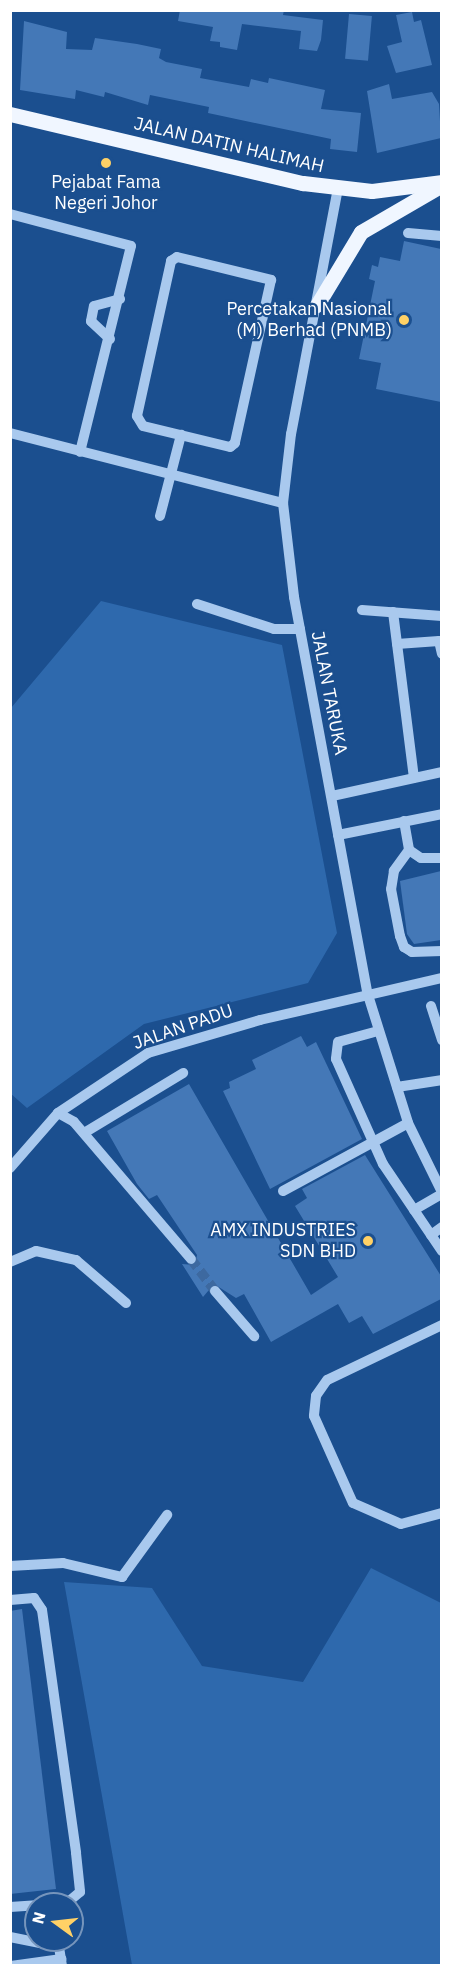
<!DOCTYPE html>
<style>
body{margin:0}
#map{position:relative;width:452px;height:1976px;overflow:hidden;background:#1b4f8f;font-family:"IBM Plex Sans",sans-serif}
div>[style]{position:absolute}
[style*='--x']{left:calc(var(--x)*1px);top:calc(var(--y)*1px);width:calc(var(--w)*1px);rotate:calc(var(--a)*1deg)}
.green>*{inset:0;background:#2e69ad}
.building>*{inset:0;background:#4478b7;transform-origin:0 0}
.minor-tunnel>*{height:10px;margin-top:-5px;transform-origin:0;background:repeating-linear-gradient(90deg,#3d69a0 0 10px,transparent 0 15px)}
.minor>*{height:10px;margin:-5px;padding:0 5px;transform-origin:5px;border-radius:5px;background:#a9c9ee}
.major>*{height:15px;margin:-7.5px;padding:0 7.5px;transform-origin:7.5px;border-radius:7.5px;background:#f0f6ff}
.dots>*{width:16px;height:16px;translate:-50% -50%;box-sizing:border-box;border:3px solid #1b4f8f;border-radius:50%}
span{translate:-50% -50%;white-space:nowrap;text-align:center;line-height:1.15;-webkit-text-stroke:4.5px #1b4f8f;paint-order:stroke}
.street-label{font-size:18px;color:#fff}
.poi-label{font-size:18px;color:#fff}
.right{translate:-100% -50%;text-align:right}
.frame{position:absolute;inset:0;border:12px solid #fff;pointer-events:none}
.north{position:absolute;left:24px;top:1892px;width:60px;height:60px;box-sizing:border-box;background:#1b4f8f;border:2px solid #7695bc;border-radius:50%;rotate:285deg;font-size:16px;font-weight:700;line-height:24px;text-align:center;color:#fff}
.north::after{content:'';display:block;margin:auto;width:21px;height:27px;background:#ffd166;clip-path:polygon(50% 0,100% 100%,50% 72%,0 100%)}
</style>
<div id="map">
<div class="green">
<div style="clip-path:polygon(101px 601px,282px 645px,337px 933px,308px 983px,144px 1024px,27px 1108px,10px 1093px,11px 708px)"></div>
<div style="clip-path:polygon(371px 1568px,441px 1603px,441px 1965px,132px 1965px,64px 1582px,152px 1588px,202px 1666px,303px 1682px)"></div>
</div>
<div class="building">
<div style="clip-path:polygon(180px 10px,284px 10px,283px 15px,323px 20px,321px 40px,317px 51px,299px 49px,301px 31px,242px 24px,237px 50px,220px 47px,220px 42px,210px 41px,213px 27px,178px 21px)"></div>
<div style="clip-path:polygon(412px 12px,414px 22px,421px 20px,432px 65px,396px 73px,387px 46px,402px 42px,396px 15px)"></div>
<div style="left:349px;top:14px;width:23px;height:45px;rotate:5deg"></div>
<div style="clip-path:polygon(24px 21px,67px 32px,66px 49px,92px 50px,95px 38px,137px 44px,161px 49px,159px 58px,166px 62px,202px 69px,200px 78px,249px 87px,251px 79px,268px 83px,269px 78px,325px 90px,321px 109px,361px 113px,357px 152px,330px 149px,331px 139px,208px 113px,209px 107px,150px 95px,148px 105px,105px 92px,104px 97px,76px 90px,75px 99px,20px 90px)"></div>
<div style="clip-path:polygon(389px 84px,392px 99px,432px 92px,439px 104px,441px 138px,377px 153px,367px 91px)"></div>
<div style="clip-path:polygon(404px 241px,441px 249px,441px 402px,376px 389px,381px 363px,359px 359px,375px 281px,369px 279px,372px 265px,378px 267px,380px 257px,400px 261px)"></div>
<div style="clip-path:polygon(441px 871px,441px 940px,414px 944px,407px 934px,400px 881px)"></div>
<div style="clip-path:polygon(301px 1036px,307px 1047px,316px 1042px,362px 1139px,270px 1189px,223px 1091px,230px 1088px,229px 1082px,256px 1069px,252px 1060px)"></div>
<div style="clip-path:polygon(189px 1084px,311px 1295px,338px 1277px,295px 1206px,307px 1198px,302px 1189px,365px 1155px,441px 1276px,441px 1299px,373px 1334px,362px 1316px,349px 1323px,338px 1304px,271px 1342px,244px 1294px,236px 1298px,214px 1284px,203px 1297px,182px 1264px,195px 1265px,197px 1255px,157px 1195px,149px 1199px,137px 1184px,107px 1131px)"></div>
<div style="clip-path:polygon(22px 1609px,56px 1889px,10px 1894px,10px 1611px)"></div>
</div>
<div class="minor-tunnel">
<div style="--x:191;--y:1259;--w:40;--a:53"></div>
</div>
<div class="minor">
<div style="--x:338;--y:188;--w:250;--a:100.8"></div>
<div style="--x:291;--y:434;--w:69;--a:96.6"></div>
<div style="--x:283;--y:503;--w:95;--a:83.3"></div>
<div style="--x:294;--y:597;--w:405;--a:79.5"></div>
<div style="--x:368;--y:995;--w:134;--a:72.6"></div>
<div style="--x:408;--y:1123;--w:77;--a:63.8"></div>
<div style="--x:10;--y:214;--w:125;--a:14.8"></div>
<div style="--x:131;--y:246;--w:212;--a:103.9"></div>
<div style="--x:408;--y:233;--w:34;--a:5"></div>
<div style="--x:177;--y:257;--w:97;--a:13.7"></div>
<div style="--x:271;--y:280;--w:167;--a:102.5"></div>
<div style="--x:235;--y:443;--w:6;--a:141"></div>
<div style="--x:230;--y:447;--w:89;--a:-166.4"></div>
<div style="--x:143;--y:426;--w:12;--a:-121"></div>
<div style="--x:137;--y:416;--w:159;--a:-77.6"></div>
<div style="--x:171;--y:261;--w:7;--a:-34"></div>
<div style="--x:110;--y:339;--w:26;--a:-137"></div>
<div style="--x:91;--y:321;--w:15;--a:-79"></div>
<div style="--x:94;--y:306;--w:27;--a:-15"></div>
<div style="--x:10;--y:433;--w:282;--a:14.4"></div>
<div style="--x:160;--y:516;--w:84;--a:-75.5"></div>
<div style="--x:197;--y:604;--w:81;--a:18"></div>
<div style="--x:274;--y:629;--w:26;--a:0"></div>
<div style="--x:362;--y:610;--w:80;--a:4.3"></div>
<div style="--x:393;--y:612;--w:167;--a:82.8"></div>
<div style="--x:397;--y:644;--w:42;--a:-4.1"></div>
<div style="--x:439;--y:641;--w:13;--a:77"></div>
<div style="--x:332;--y:796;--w:113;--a:-12.3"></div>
<div style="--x:404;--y:821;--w:29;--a:80"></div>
<div style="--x:409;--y:850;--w:14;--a:34"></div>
<div style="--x:421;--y:858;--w:21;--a:0"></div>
<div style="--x:338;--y:835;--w:106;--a:-11.4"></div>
<div style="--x:409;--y:850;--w:26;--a:126"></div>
<div style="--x:394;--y:871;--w:18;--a:99"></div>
<div style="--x:391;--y:889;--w:48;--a:79.2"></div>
<div style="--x:400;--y:936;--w:12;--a:70"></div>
<div style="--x:404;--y:947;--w:9;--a:32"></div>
<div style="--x:412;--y:952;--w:30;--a:-2"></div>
<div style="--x:431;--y:1006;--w:36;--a:72"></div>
<div style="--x:378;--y:1031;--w:41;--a:164.6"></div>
<div style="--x:338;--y:1042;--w:17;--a:97"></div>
<div style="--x:336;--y:1059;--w:115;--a:65.9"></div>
<div style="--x:383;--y:1164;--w:105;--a:55.9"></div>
<div style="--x:397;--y:1087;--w:46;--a:-8.8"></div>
<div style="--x:58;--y:1113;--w:18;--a:29"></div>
<div style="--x:74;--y:1122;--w:180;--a:49.5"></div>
<div style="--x:84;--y:1133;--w:116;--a:-31.2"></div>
<div style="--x:10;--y:1168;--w:73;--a:-48.9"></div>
<div style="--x:58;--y:1113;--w:108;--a:-33.7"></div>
<div style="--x:148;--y:1053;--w:117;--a:-16.4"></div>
<div style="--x:260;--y:1020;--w:187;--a:-13"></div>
<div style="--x:283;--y:1191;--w:142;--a:-28.5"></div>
<div style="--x:414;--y:1210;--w:32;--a:-30"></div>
<div style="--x:431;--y:1235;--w:14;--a:-36"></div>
<div style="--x:10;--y:1262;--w:28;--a:-23"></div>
<div style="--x:36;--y:1251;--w:41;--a:12.7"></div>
<div style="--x:76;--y:1260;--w:66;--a:40.7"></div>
<div style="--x:215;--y:1291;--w:60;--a:49.1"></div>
<div style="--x:442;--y:1325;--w:127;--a:154.4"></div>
<div style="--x:327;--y:1380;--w:19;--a:125"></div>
<div style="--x:316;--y:1396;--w:20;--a:96"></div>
<div style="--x:314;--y:1416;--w:95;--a:65.9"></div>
<div style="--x:353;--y:1503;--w:52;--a:23.6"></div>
<div style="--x:401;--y:1524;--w:42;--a:-15"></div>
<div style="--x:10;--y:1566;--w:53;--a:-3.2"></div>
<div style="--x:63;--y:1563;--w:61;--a:13.3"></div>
<div style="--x:122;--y:1577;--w:77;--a:-54"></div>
<div style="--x:10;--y:1600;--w:24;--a:-5"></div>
<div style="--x:34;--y:1598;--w:14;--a:56"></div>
<div style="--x:42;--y:1610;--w:245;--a:82"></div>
<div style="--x:76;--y:1853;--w:39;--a:84"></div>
<div style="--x:80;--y:1892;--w:16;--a:140"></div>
<div style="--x:68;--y:1902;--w:24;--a:175"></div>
<div style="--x:10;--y:1907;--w:26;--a:-4"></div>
<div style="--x:10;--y:1937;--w:50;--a:11.5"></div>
<div style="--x:59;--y:1947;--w:19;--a:81"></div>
<div style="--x:11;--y:1966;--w:51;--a:-7.8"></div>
</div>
<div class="major">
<div style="--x:10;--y:114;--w:301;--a:13.3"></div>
<div style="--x:303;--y:183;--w:69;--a:6.6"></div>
<div style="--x:372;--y:191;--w:71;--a:-7.3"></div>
<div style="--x:317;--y:305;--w:85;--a:-58.9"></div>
<div style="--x:361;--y:232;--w:94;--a:-30.1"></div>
</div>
<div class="dots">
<div style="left:106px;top:163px;background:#ffd166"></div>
<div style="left:404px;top:320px;background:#ffd166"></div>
<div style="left:368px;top:1241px;background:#ffd166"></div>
</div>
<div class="street-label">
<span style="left:229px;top:145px;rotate:13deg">JALAN DATIN HALIMAH</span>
<span style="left:329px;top:693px;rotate:79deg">JALAN TARUKA</span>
<span style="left:183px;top:1027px;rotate:-19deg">JALAN PADU</span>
</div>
<div class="poi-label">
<span style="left:106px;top:193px">Pejabat Fama<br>Negeri Johor</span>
<span class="right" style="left:392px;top:320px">Percetakan Nasional<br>(M) Berhad (PNMB)</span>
<span class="right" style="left:356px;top:1241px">AMX INDUSTRIES<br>SDN BHD</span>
</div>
<div class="frame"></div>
<div class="north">N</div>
</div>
